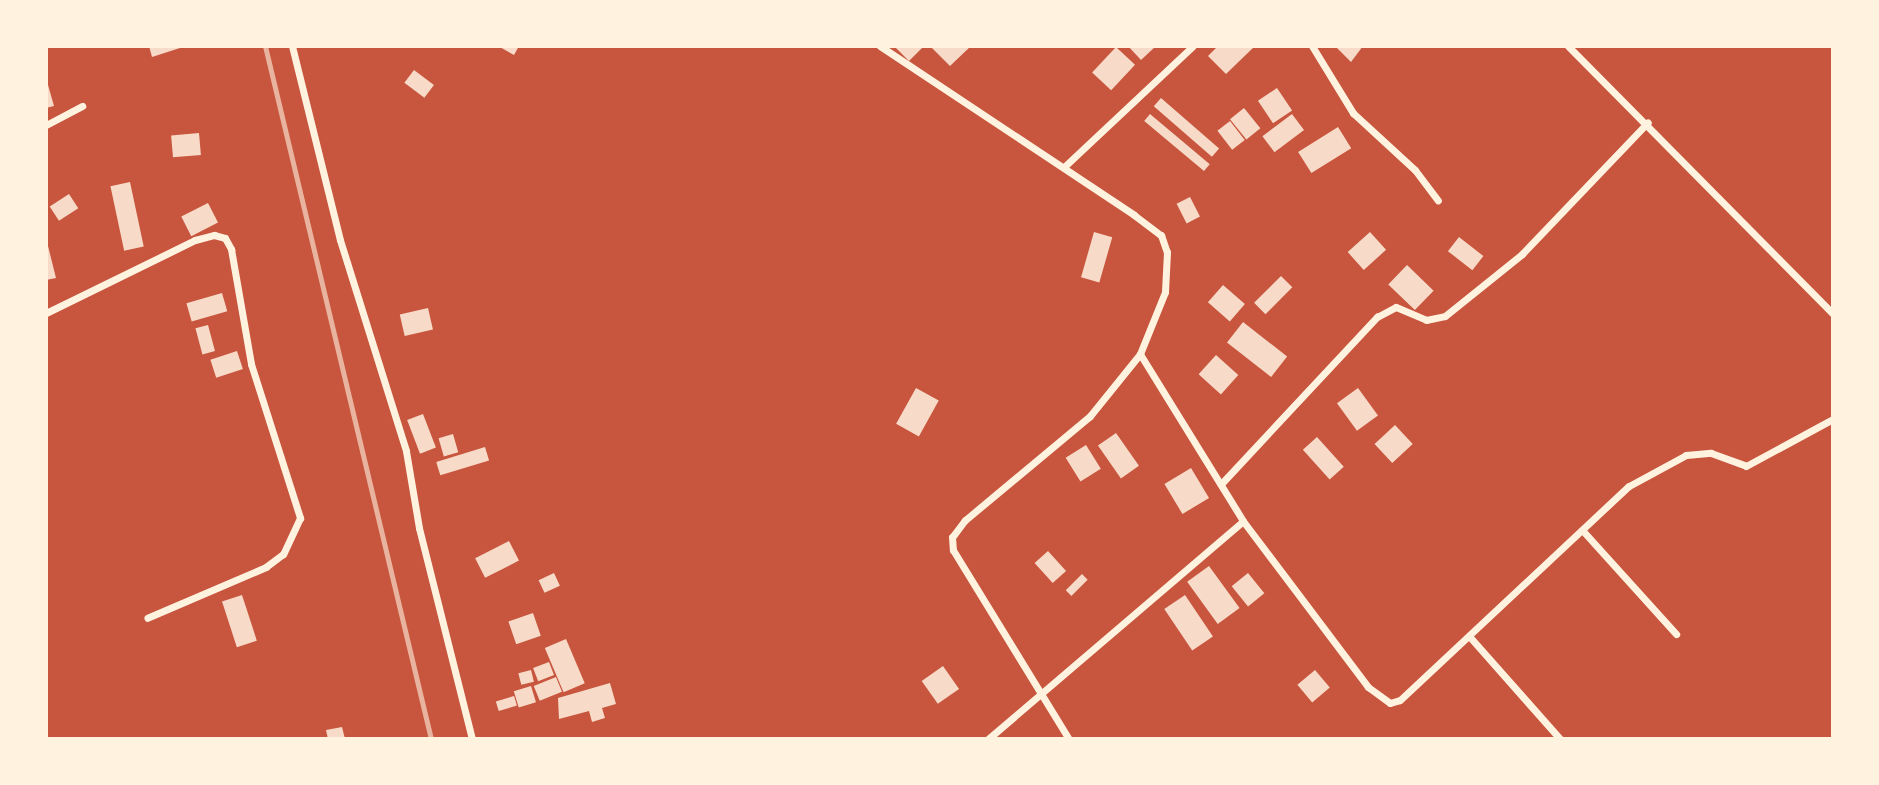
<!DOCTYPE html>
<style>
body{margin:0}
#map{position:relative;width:1879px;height:785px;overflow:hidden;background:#c8553d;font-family:Jost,sans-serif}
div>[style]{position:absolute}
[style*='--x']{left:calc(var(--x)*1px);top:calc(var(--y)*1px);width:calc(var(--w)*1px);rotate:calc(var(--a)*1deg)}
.building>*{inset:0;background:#f7dbc8;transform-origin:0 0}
.minor>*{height:7px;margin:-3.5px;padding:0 3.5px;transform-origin:3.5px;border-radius:3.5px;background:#fff3e0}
.rail>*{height:5px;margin:-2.5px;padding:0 2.5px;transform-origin:2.5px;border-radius:2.5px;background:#e9b49f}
span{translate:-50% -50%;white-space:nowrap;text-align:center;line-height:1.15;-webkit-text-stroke:6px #fff3e0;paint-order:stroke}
.frame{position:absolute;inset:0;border:48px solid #fff3e0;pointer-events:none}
</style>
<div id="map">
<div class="building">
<div style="clip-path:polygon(149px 46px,179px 46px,180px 48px,152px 57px)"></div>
<div style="clip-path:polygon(498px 46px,519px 46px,514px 55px)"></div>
<div style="clip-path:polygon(894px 46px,924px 46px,909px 61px)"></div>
<div style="clip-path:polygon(930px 46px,971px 46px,950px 66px)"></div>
<div style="clip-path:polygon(1128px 46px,1156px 46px,1141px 60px)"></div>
<div style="clip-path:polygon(1218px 46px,1255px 46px,1226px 74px,1208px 56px)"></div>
<div style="clip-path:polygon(1335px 46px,1363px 46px,1351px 62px)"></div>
<div style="left:1116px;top:47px;width:26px;height:35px;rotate:43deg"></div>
<div style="left:414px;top:70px;width:25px;height:16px;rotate:37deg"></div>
<div style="clip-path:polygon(46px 78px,54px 106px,46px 108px)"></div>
<div style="left:1277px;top:88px;width:27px;height:23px;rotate:56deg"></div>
<div style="left:1161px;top:98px;width:77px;height:11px;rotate:41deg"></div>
<div style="left:1244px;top:108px;width:26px;height:18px;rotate:51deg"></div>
<div style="left:1150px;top:114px;width:78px;height:9px;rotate:40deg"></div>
<div style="left:1292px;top:114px;width:20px;height:37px;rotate:53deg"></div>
<div style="left:1230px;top:121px;width:24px;height:16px;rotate:52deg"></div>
<div style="left:1338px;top:127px;width:25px;height:47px;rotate:58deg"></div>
<div style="left:199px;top:133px;width:22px;height:28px;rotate:85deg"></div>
<div style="left:130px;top:182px;width:66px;height:20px;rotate:78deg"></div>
<div style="left:69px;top:194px;width:17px;height:23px;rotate:57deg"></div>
<div style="left:1190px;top:197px;width:22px;height:15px;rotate:63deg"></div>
<div style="left:208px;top:203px;width:22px;height:30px;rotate:63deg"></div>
<div style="left:1094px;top:232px;width:19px;height:47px;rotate:16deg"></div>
<div style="left:1370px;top:232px;width:24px;height:30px;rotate:48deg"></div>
<div style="left:1459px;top:237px;width:31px;height:18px;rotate:38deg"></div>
<div style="clip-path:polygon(46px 238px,56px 278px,46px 280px)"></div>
<div style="left:1407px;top:265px;width:37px;height:27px;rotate:44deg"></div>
<div style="left:1281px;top:276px;width:16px;height:38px;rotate:45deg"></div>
<div style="left:1223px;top:285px;width:29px;height:23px;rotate:41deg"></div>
<div style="left:222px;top:293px;width:19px;height:37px;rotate:74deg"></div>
<div style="left:428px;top:308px;width:22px;height:29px;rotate:77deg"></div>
<div style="left:1243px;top:322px;width:56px;height:26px;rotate:38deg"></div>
<div style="left:208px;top:325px;width:27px;height:13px;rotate:75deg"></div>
<div style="left:237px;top:351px;width:19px;height:28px;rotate:72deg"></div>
<div style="left:1216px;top:355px;width:30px;height:26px;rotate:42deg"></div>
<div style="left:916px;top:388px;width:26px;height:41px;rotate:29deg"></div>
<div style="left:1358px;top:388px;width:34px;height:26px;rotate:54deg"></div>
<div style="left:423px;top:414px;width:36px;height:17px;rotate:69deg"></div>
<div style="left:1395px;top:425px;width:26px;height:28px;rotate:47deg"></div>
<div style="left:1116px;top:433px;width:40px;height:22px;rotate:55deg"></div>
<div style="left:453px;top:434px;width:19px;height:15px;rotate:74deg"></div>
<div style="left:1317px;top:437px;width:40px;height:19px;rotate:48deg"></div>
<div style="left:1086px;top:445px;width:28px;height:24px;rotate:58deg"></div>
<div style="left:485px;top:447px;width:14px;height:51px;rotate:73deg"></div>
<div style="left:1191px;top:468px;width:35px;height:31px;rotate:59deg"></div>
<div style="left:509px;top:541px;width:22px;height:38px;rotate:63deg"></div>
<div style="left:1048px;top:551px;width:27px;height:18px;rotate:48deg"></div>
<div style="left:1209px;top:566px;width:52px;height:27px;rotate:54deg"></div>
<div style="left:554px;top:573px;width:14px;height:17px;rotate:65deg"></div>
<div style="left:1248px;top:573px;width:26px;height:21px;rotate:51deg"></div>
<div style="left:1082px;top:574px;width:8px;height:23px;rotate:45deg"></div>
<div style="left:242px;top:595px;width:48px;height:21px;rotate:72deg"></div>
<div style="left:1185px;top:595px;width:50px;height:25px;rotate:56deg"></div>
<div style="left:533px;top:613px;width:24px;height:26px;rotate:71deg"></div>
<div style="left:566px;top:639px;width:48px;height:23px;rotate:67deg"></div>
<div style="left:549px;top:662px;width:14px;height:17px;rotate:69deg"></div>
<div style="left:943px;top:666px;width:28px;height:26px;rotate:55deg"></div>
<div style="left:531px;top:670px;width:12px;height:13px;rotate:76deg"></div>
<div style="left:1315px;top:670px;width:23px;height:23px;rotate:50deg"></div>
<div style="left:556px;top:677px;width:16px;height:24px;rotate:68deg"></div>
<div style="clip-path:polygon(610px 683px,616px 704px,602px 708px,605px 718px,592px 722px,589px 711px,559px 719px,558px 698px)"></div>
<div style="left:531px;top:686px;width:17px;height:18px;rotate:73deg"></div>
<div style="left:514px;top:696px;width:10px;height:19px;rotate:73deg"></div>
<div style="clip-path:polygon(342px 727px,345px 739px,328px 739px,326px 730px)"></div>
</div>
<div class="minor">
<div style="--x:292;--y:46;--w:200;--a:76.1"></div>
<div style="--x:340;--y:240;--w:221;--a:72.6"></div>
<div style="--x:406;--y:451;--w:78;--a:80.4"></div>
<div style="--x:419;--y:528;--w:218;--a:75.9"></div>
<div style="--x:880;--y:46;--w:305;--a:33.6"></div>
<div style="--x:1134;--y:215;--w:34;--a:37"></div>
<div style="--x:1161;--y:235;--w:18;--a:71"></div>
<div style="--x:1167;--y:252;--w:40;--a:92.9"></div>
<div style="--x:1165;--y:292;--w:67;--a:112"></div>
<div style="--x:1140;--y:354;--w:80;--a:128.9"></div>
<div style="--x:1090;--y:416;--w:163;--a:140.2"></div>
<div style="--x:965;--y:520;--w:21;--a:127"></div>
<div style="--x:952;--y:537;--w:13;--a:86"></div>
<div style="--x:953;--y:550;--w:222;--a:58.5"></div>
<div style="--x:1312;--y:46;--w:79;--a:58.5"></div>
<div style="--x:1353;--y:113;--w:84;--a:42.6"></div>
<div style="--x:1415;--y:170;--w:38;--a:53"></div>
<div style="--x:1568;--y:46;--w:377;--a:45.3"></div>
<div style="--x:46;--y:125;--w:41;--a:-27.8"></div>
<div style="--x:1065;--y:166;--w:175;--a:-43.2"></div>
<div style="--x:46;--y:313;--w:166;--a:-26.1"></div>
<div style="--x:195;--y:240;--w:20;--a:-15"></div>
<div style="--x:214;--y:235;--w:11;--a:15"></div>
<div style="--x:225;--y:238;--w:13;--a:61"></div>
<div style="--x:231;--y:249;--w:117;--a:80.1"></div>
<div style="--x:251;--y:364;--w:162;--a:72.3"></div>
<div style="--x:300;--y:518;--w:40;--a:115"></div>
<div style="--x:283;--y:554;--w:21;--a:143"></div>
<div style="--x:266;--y:567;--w:129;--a:156.8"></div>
<div style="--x:1140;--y:354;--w:196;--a:58.3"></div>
<div style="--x:1243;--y:521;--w:208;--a:53"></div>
<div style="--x:1368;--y:687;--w:27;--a:36"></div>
<div style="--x:1390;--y:703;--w:10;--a:-17"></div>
<div style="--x:1400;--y:700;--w:313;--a:-43.1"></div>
<div style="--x:1629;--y:486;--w:65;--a:-28.5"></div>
<div style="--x:1686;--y:455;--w:25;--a:-5"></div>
<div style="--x:1711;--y:453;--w:37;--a:20"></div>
<div style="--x:1746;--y:466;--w:99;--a:-28.4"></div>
<div style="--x:1221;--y:484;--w:229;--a:-47"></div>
<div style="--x:1377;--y:317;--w:21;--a:-28"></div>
<div style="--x:1396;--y:307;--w:33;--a:23"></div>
<div style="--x:1426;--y:320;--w:19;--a:-12"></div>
<div style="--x:1445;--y:316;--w:99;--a:-38.8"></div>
<div style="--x:1522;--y:254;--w:182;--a:-46.3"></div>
<div style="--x:1583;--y:531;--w:139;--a:47.9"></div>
<div style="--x:1469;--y:636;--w:137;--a:48.5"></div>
<div style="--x:988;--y:739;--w:335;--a:-40.5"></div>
</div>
<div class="rail">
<div style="--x:265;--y:46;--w:713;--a:76.53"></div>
</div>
<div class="frame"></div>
</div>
